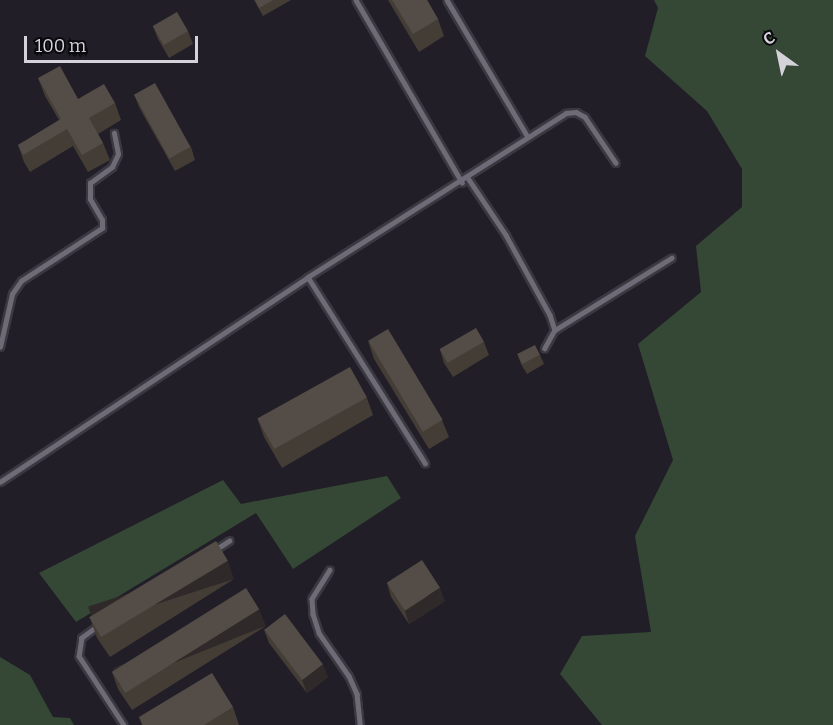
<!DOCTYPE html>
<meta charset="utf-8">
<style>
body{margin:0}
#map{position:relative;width:833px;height:725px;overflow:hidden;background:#211e28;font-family:Bitter,serif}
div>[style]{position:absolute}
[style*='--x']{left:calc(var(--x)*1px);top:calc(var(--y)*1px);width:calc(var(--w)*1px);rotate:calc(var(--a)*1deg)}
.green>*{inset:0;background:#344835}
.roads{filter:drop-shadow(2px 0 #3b3940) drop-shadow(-2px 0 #3b3940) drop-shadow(0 2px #3b3940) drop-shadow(0 -2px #3b3940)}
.service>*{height:4.5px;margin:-2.25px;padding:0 2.25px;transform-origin:2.25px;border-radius:2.25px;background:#6e6b76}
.wall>*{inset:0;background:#443d35}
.shaded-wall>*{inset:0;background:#2f2a29;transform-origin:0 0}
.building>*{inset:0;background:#544d47;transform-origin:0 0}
span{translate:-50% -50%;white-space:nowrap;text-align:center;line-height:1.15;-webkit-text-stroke:4.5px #0a090d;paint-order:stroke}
.north{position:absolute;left:749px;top:24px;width:60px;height:60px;-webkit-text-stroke:4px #0a090d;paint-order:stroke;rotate:327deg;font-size:16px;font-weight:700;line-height:24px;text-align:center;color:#d5d3da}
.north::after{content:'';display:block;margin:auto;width:21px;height:27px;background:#d5d3da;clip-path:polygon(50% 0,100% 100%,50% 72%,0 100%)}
.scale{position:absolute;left:24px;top:36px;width:174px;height:27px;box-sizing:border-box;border:3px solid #d5d3da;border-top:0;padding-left:8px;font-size:18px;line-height:21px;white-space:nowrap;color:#d5d3da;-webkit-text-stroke:4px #0a090d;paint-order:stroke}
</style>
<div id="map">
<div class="green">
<div style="clip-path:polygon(654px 0,833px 0,833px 725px,602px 725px,560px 674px,582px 636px,651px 632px,635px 536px,673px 460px,638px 344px,701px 292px,696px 246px,742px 207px,742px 169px,707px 111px,645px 56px,658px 8px)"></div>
<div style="clip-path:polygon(387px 476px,401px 498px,293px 569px,256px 513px,76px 622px,39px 573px,223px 480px,241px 504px)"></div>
<div style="clip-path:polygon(0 657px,30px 675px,53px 717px,70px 718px,74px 725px,0 725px)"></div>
</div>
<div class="roads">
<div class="service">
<div style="--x:356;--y:0;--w:211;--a:59.8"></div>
<div style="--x:447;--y:0;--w:159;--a:59.4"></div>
<div style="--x:468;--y:178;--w:69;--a:56.3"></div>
<div style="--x:506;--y:235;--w:91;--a:61.2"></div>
<div style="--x:550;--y:315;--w:16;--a:72"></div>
<div style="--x:555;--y:330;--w:21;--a:119"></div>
<div style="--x:308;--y:277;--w:220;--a:57.8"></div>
<div style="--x:555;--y:330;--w:137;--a:-31.8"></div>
<div style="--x:0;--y:347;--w:54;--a:-77.2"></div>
<div style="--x:12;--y:294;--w:16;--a:-55"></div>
<div style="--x:21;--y:281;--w:97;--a:-33.2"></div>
<div style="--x:102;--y:228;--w:8;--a:-90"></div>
<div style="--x:102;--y:220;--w:24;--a:-120"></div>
<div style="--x:90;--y:199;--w:16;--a:-90"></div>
<div style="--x:90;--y:183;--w:27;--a:-36"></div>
<div style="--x:112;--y:167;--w:14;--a:-65"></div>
<div style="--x:118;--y:154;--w:21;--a:-101"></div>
<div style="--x:0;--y:482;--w:370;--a:-33.6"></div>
<div style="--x:308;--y:277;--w:306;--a:-32.4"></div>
<div style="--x:566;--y:113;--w:10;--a:-6"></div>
<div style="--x:576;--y:112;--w:10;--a:29"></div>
<div style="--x:585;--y:117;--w:55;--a:56"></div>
<div style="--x:215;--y:550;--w:17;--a:-33"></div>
<div style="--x:330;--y:570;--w:34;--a:122"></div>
<div style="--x:312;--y:599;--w:15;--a:86"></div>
<div style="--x:313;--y:614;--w:20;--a:72"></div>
<div style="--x:319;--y:633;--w:52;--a:55.1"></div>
<div style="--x:349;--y:676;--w:20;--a:66"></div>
<div style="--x:357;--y:694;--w:31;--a:84"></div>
<div style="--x:97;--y:627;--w:19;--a:144"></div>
<div style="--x:82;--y:638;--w:18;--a:99"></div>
<div style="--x:79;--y:656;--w:82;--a:56.9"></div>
</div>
</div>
<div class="wall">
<div style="clip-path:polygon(254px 0,291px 0,263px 16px)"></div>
<div style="clip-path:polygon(388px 0,427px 0,438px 19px,444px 36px,419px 52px)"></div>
<div style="clip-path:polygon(153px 26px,188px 31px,193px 44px,169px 58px,158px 39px)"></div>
<div style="clip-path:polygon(38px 78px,78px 99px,115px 103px,121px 120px,98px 134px,103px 143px,110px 160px,88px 172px,73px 146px,30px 172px,24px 162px,18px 145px,59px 120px,45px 96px)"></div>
<div style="clip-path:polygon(134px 94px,191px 147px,195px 160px,175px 171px,139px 107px)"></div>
<div style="clip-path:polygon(368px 341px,442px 420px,449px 437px,429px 449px,374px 359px)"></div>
<div style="clip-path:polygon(484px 342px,489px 355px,453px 377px,444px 363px,440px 350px)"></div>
<div style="clip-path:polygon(540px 355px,544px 364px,527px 374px,521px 364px,518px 356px)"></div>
<div style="clip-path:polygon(367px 398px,373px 415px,282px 468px,264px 437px,258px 420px)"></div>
<div style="clip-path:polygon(234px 579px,110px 657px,97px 638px,91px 621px)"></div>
<div style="clip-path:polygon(387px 583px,445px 601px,409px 624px,391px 597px)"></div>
<div style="clip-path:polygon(266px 626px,132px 710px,118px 689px,112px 672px)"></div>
<div style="clip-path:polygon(264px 630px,328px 677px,307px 693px,269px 643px)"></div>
<div style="clip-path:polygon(233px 707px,239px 725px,142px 725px,139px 717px)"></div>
</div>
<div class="shaded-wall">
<div style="left:228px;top:561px;width:19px;height:147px;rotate:72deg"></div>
<div style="clip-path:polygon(440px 588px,445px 601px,409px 624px,405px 611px)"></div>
<div style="left:259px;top:609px;width:18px;height:158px;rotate:68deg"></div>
<div style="clip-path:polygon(323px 664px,328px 677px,307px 693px,302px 680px)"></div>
</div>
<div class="building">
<div style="clip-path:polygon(255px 0,273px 0,259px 8px)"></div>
<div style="clip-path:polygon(392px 0,427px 0,438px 19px,413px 34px)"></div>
<div style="left:177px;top:12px;width:22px;height:28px;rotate:60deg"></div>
<div style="clip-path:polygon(60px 66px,78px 99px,104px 84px,115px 103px,89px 118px,103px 143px,82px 155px,67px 129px,23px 155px,18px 145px,61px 119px,38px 78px)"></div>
<div style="left:155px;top:83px;width:73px;height:24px;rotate:61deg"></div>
<div style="left:476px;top:328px;width:16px;height:42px;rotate:60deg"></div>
<div style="left:388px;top:329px;width:106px;height:23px;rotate:59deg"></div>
<div style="left:535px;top:345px;width:11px;height:20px;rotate:63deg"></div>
<div style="left:350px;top:367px;width:35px;height:106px;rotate:61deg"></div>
<div style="left:216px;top:541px;width:23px;height:148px;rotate:59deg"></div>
<div style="left:422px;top:560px;width:33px;height:42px;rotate:57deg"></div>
<div style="left:246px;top:588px;width:25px;height:158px;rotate:58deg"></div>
<div style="left:285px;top:614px;width:63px;height:26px;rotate:53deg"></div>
<div style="clip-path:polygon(212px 673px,233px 707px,204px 725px,143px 725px,139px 717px)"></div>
</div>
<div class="north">С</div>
<div class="scale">100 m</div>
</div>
